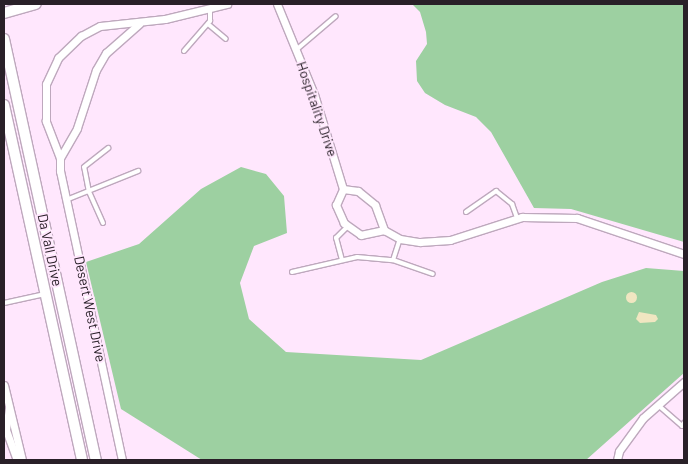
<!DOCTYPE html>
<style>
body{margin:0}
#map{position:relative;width:688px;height:464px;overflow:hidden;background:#ffe7fd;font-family:Barlow,sans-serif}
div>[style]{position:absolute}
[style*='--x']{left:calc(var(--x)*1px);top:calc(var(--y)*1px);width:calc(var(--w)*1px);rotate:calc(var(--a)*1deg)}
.green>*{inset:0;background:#9dd0a1}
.sand>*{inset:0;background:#f0e6c1}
.round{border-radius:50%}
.roads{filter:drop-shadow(1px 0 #bea8bd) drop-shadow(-1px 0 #bea8bd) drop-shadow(0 1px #bea8bd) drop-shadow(0 -1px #bea8bd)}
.service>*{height:4px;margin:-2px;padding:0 2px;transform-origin:2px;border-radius:2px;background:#fff}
.minor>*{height:7px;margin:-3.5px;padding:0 3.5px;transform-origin:3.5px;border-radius:3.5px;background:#fff}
.secondary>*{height:10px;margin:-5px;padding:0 5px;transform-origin:5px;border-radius:5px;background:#fff}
span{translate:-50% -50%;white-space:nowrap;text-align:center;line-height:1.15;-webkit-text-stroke:4px #ffe7fd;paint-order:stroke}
.street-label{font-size:14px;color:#292028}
.frame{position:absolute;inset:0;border:5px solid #292028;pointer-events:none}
</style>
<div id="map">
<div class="green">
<div style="clip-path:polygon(412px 4px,684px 4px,684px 242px,571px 209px,534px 208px,491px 132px,476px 117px,445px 105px,425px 93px,417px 81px,416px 61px,427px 44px,426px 32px,420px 12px)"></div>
<div style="clip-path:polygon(241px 167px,266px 174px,284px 196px,287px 233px,254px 246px,240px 283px,249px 319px,286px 352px,421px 360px,602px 282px,646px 268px,684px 271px,684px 373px,586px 460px,202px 460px,121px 409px,86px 262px,139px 244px,201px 189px)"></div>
</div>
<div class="sand">
<div class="round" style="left:625.5px;top:291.5px;width:11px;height:11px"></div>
<div style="clip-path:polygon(639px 312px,656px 315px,658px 319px,655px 322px,640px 323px,636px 319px)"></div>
</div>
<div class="roads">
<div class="service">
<div style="--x:208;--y:24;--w:23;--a:40"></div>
<div style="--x:296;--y:50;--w:52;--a:-40.4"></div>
<div style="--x:184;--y:51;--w:40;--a:-49"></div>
<div style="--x:210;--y:21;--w:13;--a:-90"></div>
<div style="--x:66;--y:200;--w:78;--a:-21.9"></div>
<div style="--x:466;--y:212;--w:37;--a:-35"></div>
<div style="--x:496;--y:191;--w:21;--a:39"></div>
<div style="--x:512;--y:204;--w:15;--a:70"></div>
<div style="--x:103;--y:223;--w:34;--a:-114"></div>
<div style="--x:89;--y:192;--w:25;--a:-101"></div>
<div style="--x:84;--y:167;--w:31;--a:-38"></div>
<div style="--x:342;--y:260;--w:23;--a:-105"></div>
<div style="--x:336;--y:238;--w:17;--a:-45"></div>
<div style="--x:393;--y:260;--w:22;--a:-72"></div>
<div style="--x:292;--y:272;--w:67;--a:-13"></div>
<div style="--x:357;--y:257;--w:36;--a:5"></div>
<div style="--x:393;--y:260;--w:42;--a:19.3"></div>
<div style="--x:4;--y:303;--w:42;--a:-12.4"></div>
<div style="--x:658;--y:405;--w:32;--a:41"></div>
<div style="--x:682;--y:426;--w:4;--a:-56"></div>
</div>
<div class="minor">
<div style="--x:277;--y:4;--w:97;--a:67.7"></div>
<div style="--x:314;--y:94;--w:99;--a:73"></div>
<div style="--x:60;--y:158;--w:34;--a:-60"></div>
<div style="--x:77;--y:128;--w:61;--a:-71.9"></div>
<div style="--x:96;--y:70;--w:20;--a:-60"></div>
<div style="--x:106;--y:53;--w:44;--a:-41.3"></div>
<div style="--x:384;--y:230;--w:24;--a:168"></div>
<div style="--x:361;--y:235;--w:21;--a:-145"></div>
<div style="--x:344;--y:223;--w:20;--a:-114"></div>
<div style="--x:336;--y:205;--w:17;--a:-66"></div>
<div style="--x:343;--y:189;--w:15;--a:8"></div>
<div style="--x:358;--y:191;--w:22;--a:39"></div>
<div style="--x:375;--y:205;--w:27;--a:70"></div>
<div style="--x:384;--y:230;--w:18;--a:29"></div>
<div style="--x:400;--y:239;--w:20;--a:9"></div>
<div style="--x:420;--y:242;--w:30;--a:-4"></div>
<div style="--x:450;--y:240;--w:76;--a:-17.7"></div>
<div style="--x:522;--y:217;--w:55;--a:1"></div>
<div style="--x:577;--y:218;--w:113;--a:18.6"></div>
<div style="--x:4;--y:385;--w:77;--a:76.5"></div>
<div style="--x:9;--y:408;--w:22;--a:98"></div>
<div style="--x:6;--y:430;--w:32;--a:70"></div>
<div style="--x:122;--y:460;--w:296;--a:-102.1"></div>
<div style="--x:60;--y:171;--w:13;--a:-90"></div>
<div style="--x:60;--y:158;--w:40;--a:-111"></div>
<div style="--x:46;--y:121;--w:37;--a:-90"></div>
<div style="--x:46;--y:84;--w:29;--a:-65"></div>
<div style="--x:58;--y:58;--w:32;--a:-44"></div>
<div style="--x:81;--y:36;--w:21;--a:-28"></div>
<div style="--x:100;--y:26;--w:65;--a:-6.1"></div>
<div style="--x:165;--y:19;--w:64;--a:-13.6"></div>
<div style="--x:617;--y:460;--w:9;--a:-77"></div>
<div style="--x:619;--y:451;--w:41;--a:-54"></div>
<div style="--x:643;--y:418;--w:55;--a:-41.3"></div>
</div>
<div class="secondary">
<div style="--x:4;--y:13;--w:33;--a:-16"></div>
<div style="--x:4;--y:39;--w:431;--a:77.7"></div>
<div style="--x:4;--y:105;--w:363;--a:77.6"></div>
</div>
</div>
<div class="street-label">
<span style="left:317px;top:109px;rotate:71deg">Hospitality Drive</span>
<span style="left:50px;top:250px;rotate:78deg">Da Vall Drive</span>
<span style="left:90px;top:309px;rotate:78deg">Desert West Drive</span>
</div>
<div class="frame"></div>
</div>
